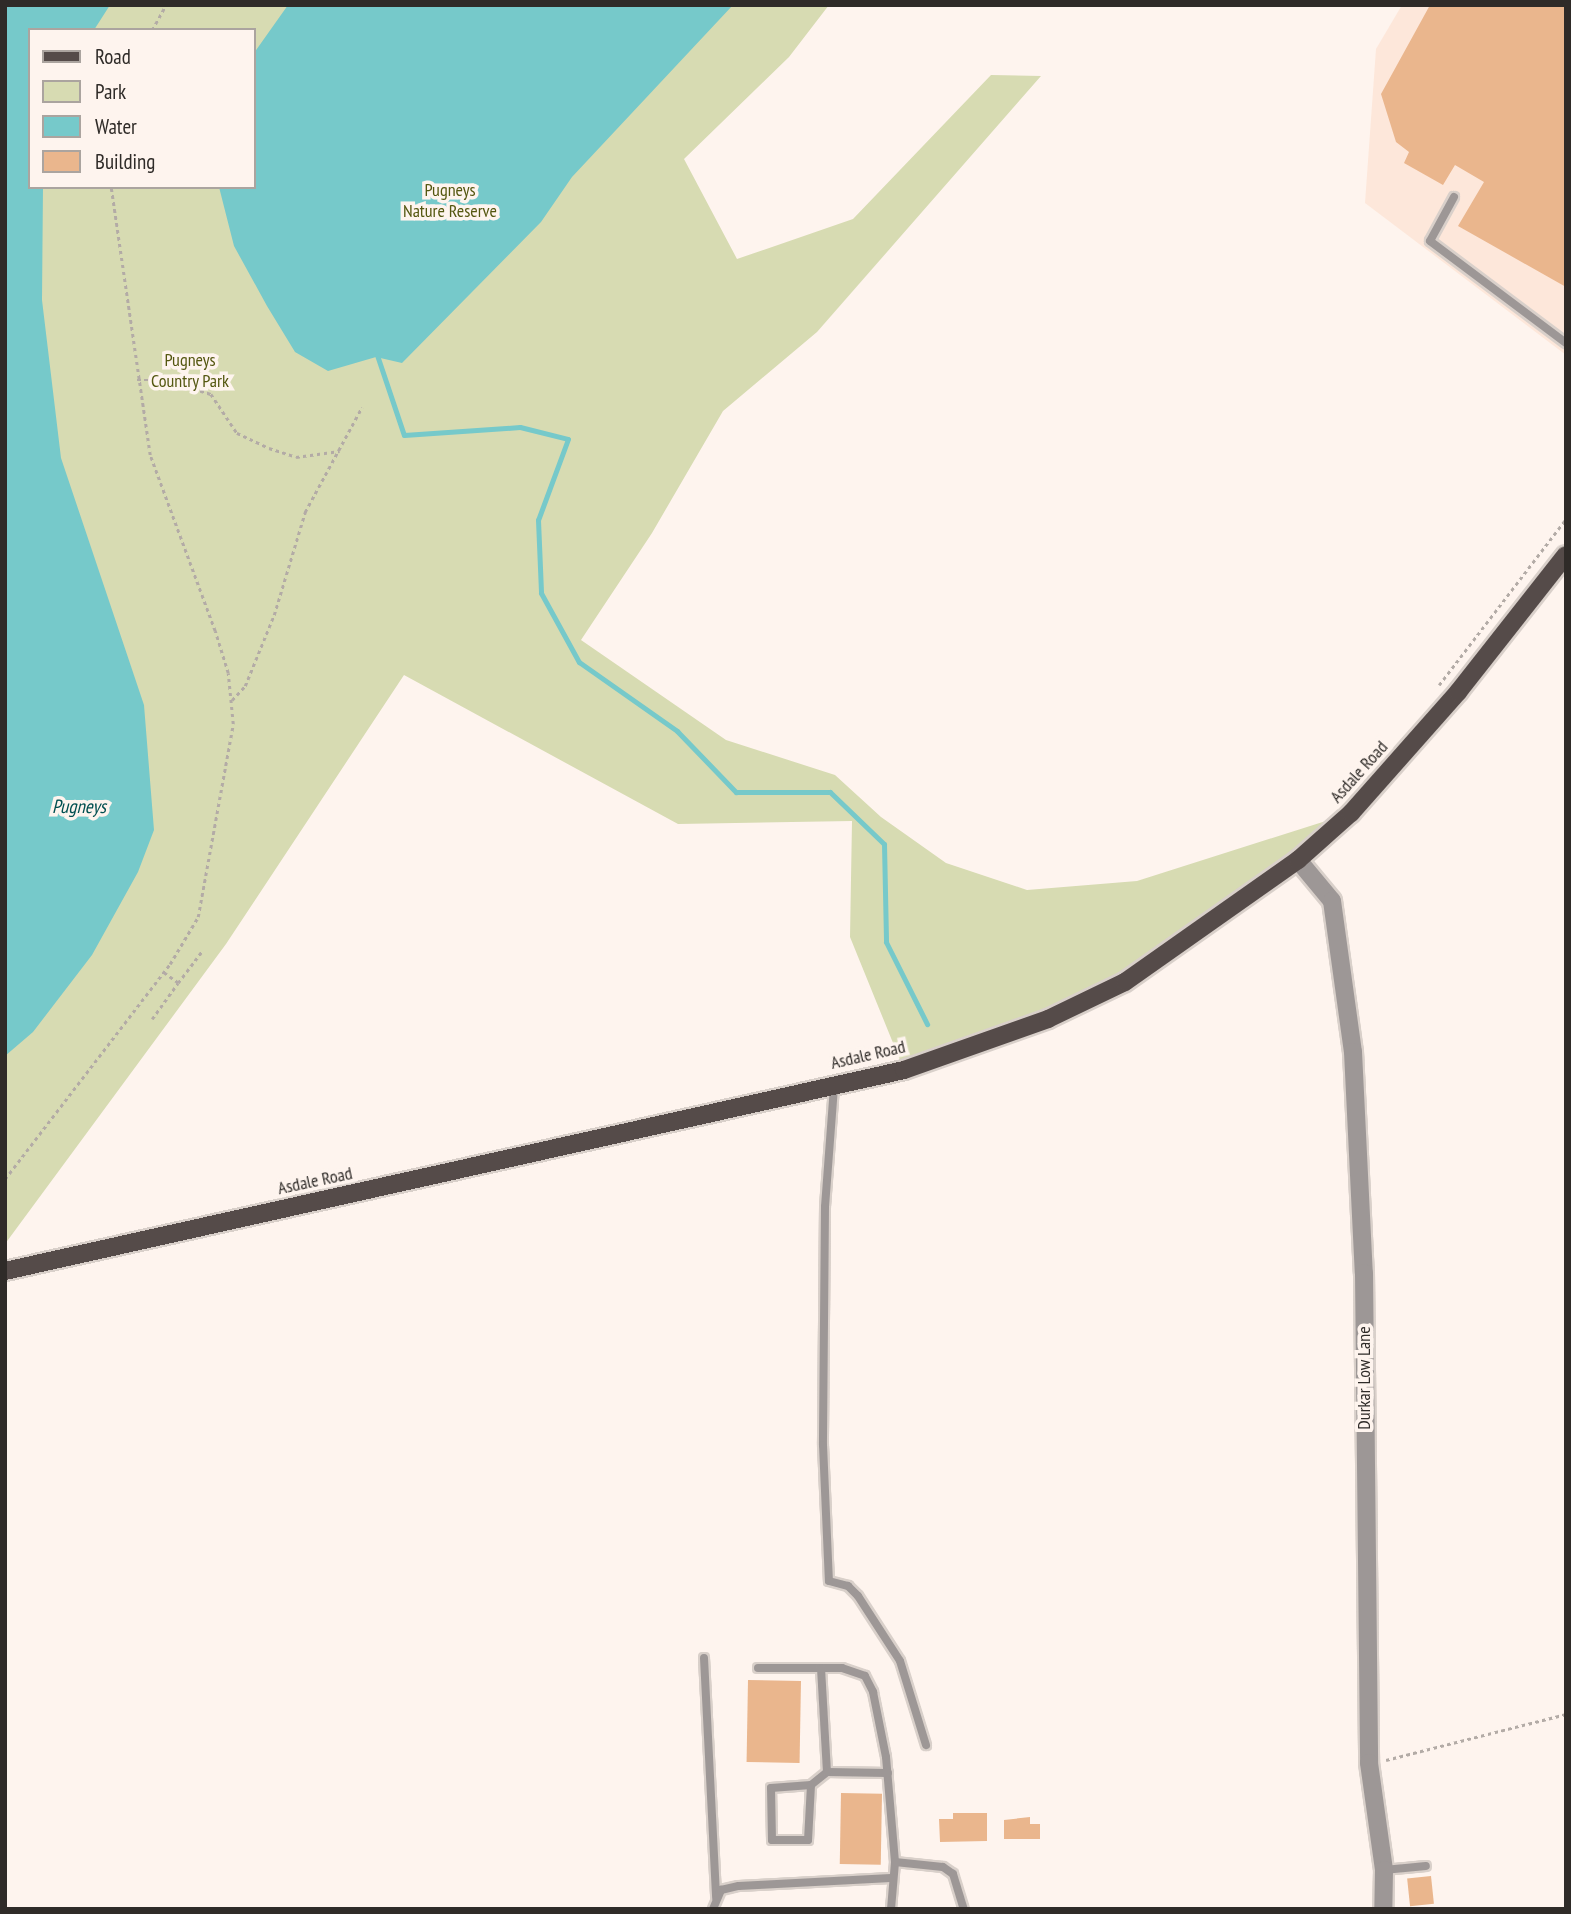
<!DOCTYPE html>
<style>
body{margin:0}
#map{position:relative;width:1571px;height:1914px;overflow:hidden;background:#fef4ee;font-family:"PT Sans Narrow",sans-serif}
div>[style]{position:absolute}
[style*='--x']{left:calc(var(--x)*1px);top:calc(var(--y)*1px);width:calc(var(--w)*1px);rotate:calc(var(--a)*1deg)}
.commercial>*{inset:0;background:#fde7da}
.green>*{inset:0;background:#d7dbb2}
.water>*{inset:0;background:#76c9ca}
.stream>*{height:5px;margin:-2.5px;padding:0 2.5px;transform-origin:2.5px;border-radius:2.5px;background:#76c9ca}
.building>*{inset:0;background:#eab68d;transform-origin:0 0}
.path>*{height:2.5px;margin-top:-1.25px;transform-origin:0;background:repeating-linear-gradient(90deg,#b3aba6 0 3.5px,transparent 0 7px)}
.roads{filter:drop-shadow(2px 0 #d9d0ca) drop-shadow(-2px 0 #d9d0ca) drop-shadow(0 2px #d9d0ca) drop-shadow(0 -2px #d9d0ca)}
.service>*{height:8px;margin:-4px;padding:0 4px;transform-origin:4px;border-radius:4px;background:#9d9796}
.tertiary>*{height:18px;margin:-9px;padding:0 9px;transform-origin:9px;border-radius:9px;background:#9d9796}
.primary>*{height:18px;margin:-9px;padding:0 9px;transform-origin:9px;border-radius:9px;background:#554b49}
span{translate:-50% -50%;white-space:nowrap;text-align:center;line-height:1.15;-webkit-text-stroke:7px #fef4ee;paint-order:stroke}
.park-label{font-size:18px;color:#545710}
.street-label{font-size:18px;color:#2f2b28}
.water-label{font-size:19px;color:#004f50;font-style:italic}
.frame{position:absolute;inset:0;border:7px solid #2f2b28;pointer-events:none}
.legend{position:absolute;left:28px;top:28px;width:228px;height:161px;box-sizing:border-box;background:#fef4ee;border:2px solid #aba49f;margin:0;padding:9px 12px;list-style:none;font-size:21px;color:#2f2b28}
.legend li{display:flex;align-items:center;gap:14px;height:35px}
.legend b{width:35px;border:2px solid #aba49f}
</style>
<div id="map">
<div class="commercial">
<div style="clip-path:polygon(1402px 5px,1566px 5px,1566px 355px,1365px 203px,1376px 49px)"></div>
</div>
<div class="green">
<div style="clip-path:polygon(evenodd,5px 5px,829px 5px,789px 57px,684px 159px,737px 259px,853px 219px,991px 75px,1041px 76px,817px 332px,723px 411px,652px 533px,581px 640px,726px 740px,835px 775px,881px 817px,946px 863px,1027px 890px,1137px 881px,1351px 813px,1125px 982px,904px 1070px,850px 937px,852px 821px,678px 824px,404px 675px,226px 944px,5px 1244px,5px 5px,30px 30px,254px 30px,254px 187px,30px 187px,30px 30px)"></div>
</div>
<div class="water">
<div style="clip-path:polygon(5px 5px,110px 5px,94px 30px,30px 30px,30px 187px,43px 187px,42px 300px,61px 458px,144px 705px,154px 830px,138px 872px,92px 955px,33px 1032px,5px 1056px)"></div>
<div style="clip-path:polygon(288px 5px,733px 5px,572px 177px,541px 222px,402px 363px,376px 357px,328px 371px,295px 352px,267px 306px,234px 246px,219px 187px,254px 187px,254px 53px)"></div>
</div>
<div class="stream">
<div style="--x:377;--y:355;--w:84;--a:71.4"></div>
<div style="--x:404;--y:435;--w:116;--a:-3.9"></div>
<div style="--x:520;--y:427;--w:49;--a:14"></div>
<div style="--x:568;--y:439;--w:86;--a:110.3"></div>
<div style="--x:538;--y:520;--w:73;--a:87.6"></div>
<div style="--x:541;--y:593;--w:79;--a:61.2"></div>
<div style="--x:579;--y:662;--w:120;--a:35.1"></div>
<div style="--x:677;--y:731;--w:85;--a:46"></div>
<div style="--x:736;--y:792;--w:94;--a:0"></div>
<div style="--x:830;--y:792;--w:75;--a:43.9"></div>
<div style="--x:884;--y:844;--w:98;--a:88.8"></div>
<div style="--x:886;--y:942;--w:92;--a:63.4"></div>
</div>
<div class="building">
<div style="clip-path:polygon(1430px 5px,1566px 5px,1566px 287px,1458px 226px,1484px 182px,1455px 165px,1443px 185px,1404px 163px,1409px 152px,1396px 142px,1381px 94px)"></div>
<div style="left:748px;top:1680px;width:53px;height:82px;rotate:1deg"></div>
<div style="left:841px;top:1793px;width:41px;height:71px;rotate:1deg"></div>
<div style="clip-path:polygon(953px 1813px,987px 1813px,987px 1841px,940px 1842px,939px 1819px,953px 1819px)"></div>
<div style="clip-path:polygon(1030px 1817px,1030px 1824px,1040px 1824px,1040px 1839px,1004px 1839px,1004px 1820px)"></div>
<div style="left:1431px;top:1876px;width:28px;height:24px;rotate:84deg"></div>
</div>
<div class="path">
<div style="--x:152;--y:30;--w:29;--a:-61"></div>
<div style="--x:137;--y:380;--w:30;--a:0"></div>
<div style="--x:167;--y:380;--w:46;--a:17.7"></div>
<div style="--x:211;--y:394;--w:47;--a:56.3"></div>
<div style="--x:237;--y:433;--w:35;--a:25"></div>
<div style="--x:269;--y:448;--w:28;--a:18"></div>
<div style="--x:296;--y:457;--w:44;--a:-7.8"></div>
<div style="--x:1439;--y:685;--w:209;--a:-52.6"></div>
<div style="--x:232;--y:700;--w:19;--a:-47"></div>
<div style="--x:245;--y:686;--w:77;--a:-67.8"></div>
<div style="--x:274;--y:615;--w:108;--a:-73.2"></div>
<div style="--x:305;--y:512;--w:119;--a:-61.5"></div>
<div style="--x:178;--y:983;--w:39;--a:-53"></div>
<div style="--x:152;--y:1019;--w:44;--a:-54.2"></div>
<div style="--x:178;--y:983;--w:19;--a:-144"></div>
<div style="--x:5;--y:1179;--w:271;--a:-52.5"></div>
<div style="--x:170;--y:964;--w:55;--a:-59.2"></div>
<div style="--x:198;--y:917;--w:196;--a:-79.7"></div>
<div style="--x:233;--y:724;--w:51;--a:-95.6"></div>
<div style="--x:228;--y:673;--w:44;--a:-107.2"></div>
<div style="--x:215;--y:631;--w:188;--a:-110.3"></div>
<div style="--x:150;--y:455;--w:271;--a:-98.3"></div>
<div style="--x:1386;--y:1760;--w:186;--a:-14.3"></div>
</div>
<div class="roads">
<div class="service">
<div style="--x:1454;--y:197;--w:50;--a:118.6"></div>
<div style="--x:1430;--y:241;--w:170;--a:36.9"></div>
<div style="--x:834;--y:1087;--w:120;--a:94.3"></div>
<div style="--x:825;--y:1207;--w:238;--a:90.5"></div>
<div style="--x:823;--y:1445;--w:136;--a:87.5"></div>
<div style="--x:829;--y:1581;--w:20;--a:15"></div>
<div style="--x:848;--y:1586;--w:14;--a:45"></div>
<div style="--x:858;--y:1596;--w:77;--a:57.1"></div>
<div style="--x:900;--y:1661;--w:88;--a:72.8"></div>
<div style="--x:704;--y:1658;--w:240;--a:87.1"></div>
<div style="--x:758;--y:1668;--w:84;--a:0"></div>
<div style="--x:842;--y:1668;--w:24;--a:19"></div>
<div style="--x:865;--y:1676;--w:18;--a:63"></div>
<div style="--x:873;--y:1692;--w:66;--a:78.7"></div>
<div style="--x:886;--y:1757;--w:105;--a:85.1"></div>
<div style="--x:827;--y:1772;--w:61;--a:0.9"></div>
<div style="--x:811;--y:1785;--w:55;--a:93.1"></div>
<div style="--x:808;--y:1840;--w:36;--a:180"></div>
<div style="--x:772;--y:1840;--w:52;--a:-91.1"></div>
<div style="--x:771;--y:1788;--w:40;--a:-4.3"></div>
<div style="--x:811;--y:1785;--w:21;--a:-39"></div>
<div style="--x:827;--y:1772;--w:104;--a:-93.3"></div>
<div style="--x:1384;--y:1870;--w:42;--a:-5.4"></div>
<div style="--x:713;--y:1909;--w:21;--a:-67"></div>
<div style="--x:721;--y:1890;--w:18;--a:-13"></div>
<div style="--x:739;--y:1886;--w:152;--a:-3"></div>
<div style="--x:891;--y:1909;--w:47;--a:-85.1"></div>
<div style="--x:895;--y:1862;--w:48;--a:5.9"></div>
<div style="--x:943;--y:1867;--w:12;--a:35"></div>
<div style="--x:953;--y:1874;--w:37;--a:73"></div>
</div>
<div class="tertiary">
<div style="--x:1298;--y:860;--w:53;--a:50.3"></div>
<div style="--x:1332;--y:901;--w:152;--a:82.1"></div>
<div style="--x:1353;--y:1052;--w:221;--a:87.2"></div>
<div style="--x:1364;--y:1273;--w:490;--a:89.4"></div>
<div style="--x:1369;--y:1763;--w:108;--a:82"></div>
<div style="--x:1384;--y:1870;--w:39;--a:91"></div>
</div>
<div class="primary">
<div style="--x:5;--y:1271;--w:921;--a:-12.6"></div>
<div style="--x:904;--y:1070;--w:153;--a:-19.5"></div>
<div style="--x:1048;--y:1019;--w:85;--a:-25.7"></div>
<div style="--x:1125;--y:982;--w:212;--a:-35.2"></div>
<div style="--x:1298;--y:860;--w:71;--a:-41.6"></div>
<div style="--x:1351;--y:813;--w:162;--a:-48.5"></div>
<div style="--x:1458;--y:692;--w:174;--a:-51.8"></div>
</div>
</div>
<div class="park-label">
<span style="left:450px;top:201px">Pugneys<br>Nature Reserve</span>
<span style="left:190px;top:371px">Pugneys<br>Country Park</span>
</div>
<div class="street-label">
<span style="left:1359px;top:772px;rotate:-48deg">Asdale Road</span>
<span style="left:868px;top:1055px;rotate:-13deg">Asdale Road</span>
<span style="left:315px;top:1181px;rotate:-12deg">Asdale Road</span>
<span style="left:1364px;top:1378px;rotate:-90deg">Durkar Low Lane</span>
</div>
<div class="water-label">
<span style="left:79px;top:807px">Pugneys</span>
</div>
<div class="frame"></div>
<ul class="legend">
<li><b style="height:9px;background:#554b49"></b>Road</li>
<li><b style="height:19px;background:#d7dbb2"></b>Park</li>
<li><b style="height:19px;background:#76c9ca"></b>Water</li>
<li><b style="height:19px;background:#eab68d"></b>Building</li>
</ul>
</div>
